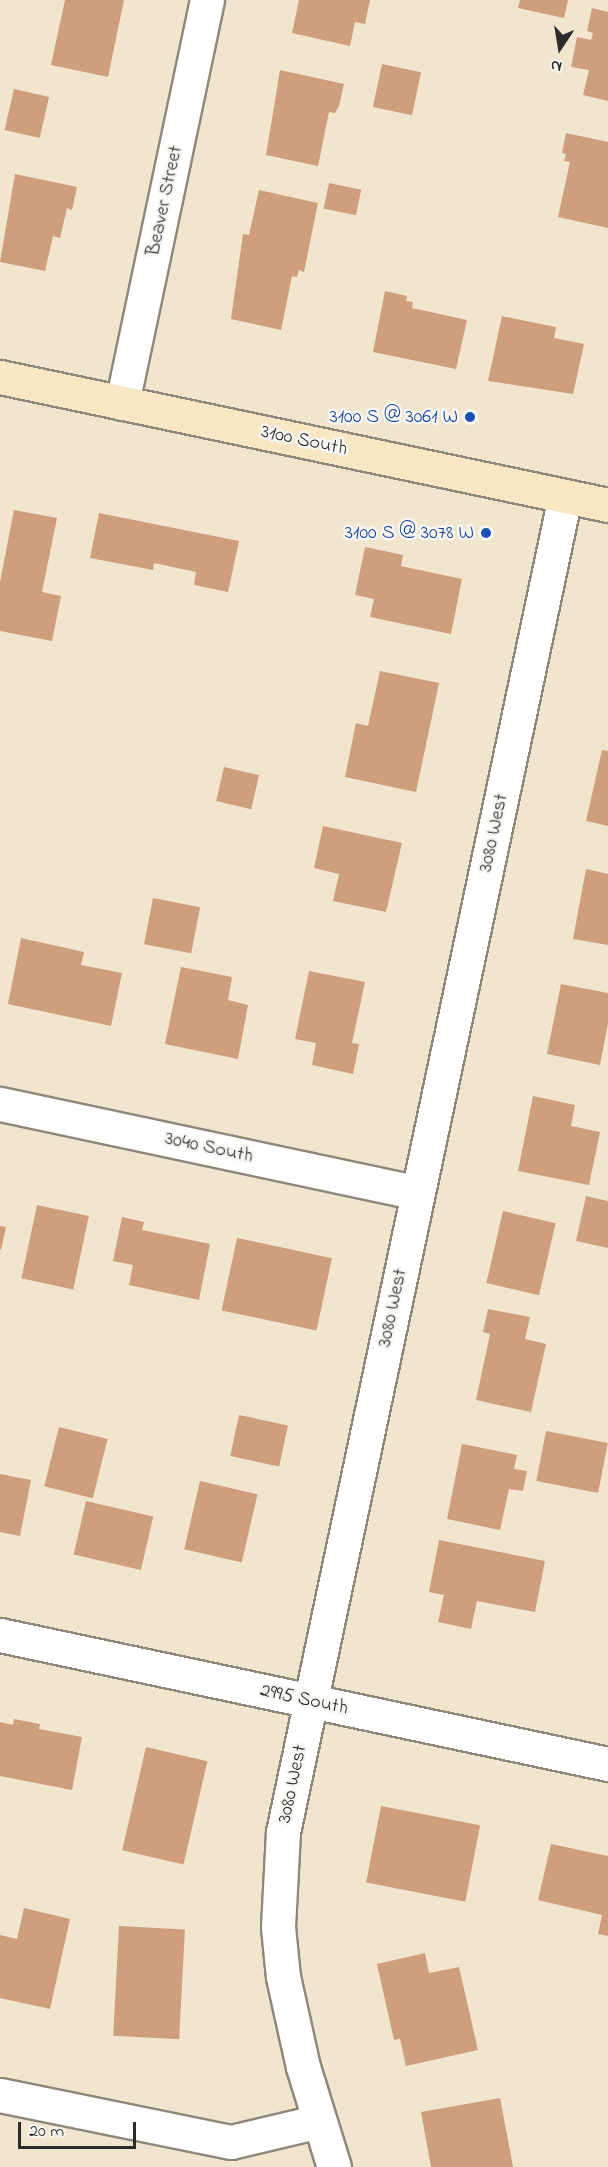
<!DOCTYPE html>
<style>
body{margin:0}
#map{position:relative;width:608px;height:2167px;overflow:hidden;background:#f2e5ce;font-family:"Indie Flower",sans-serif}
div>[style]{position:absolute}
[style*='--x']{left:calc(var(--x)*1px);top:calc(var(--y)*1px);width:calc(var(--w)*1px);rotate:calc(var(--a)*1deg)}
.building>*{inset:0;background:#ce9e7d;transform-origin:0 0}
.roads{filter:drop-shadow(2px 0 #8e887c) drop-shadow(-2px 0 #8e887c) drop-shadow(0 2px #8e887c) drop-shadow(0 -2px #8e887c)}
.minor>*{height:33px;margin:-16.5px;padding:0 16.5px;transform-origin:16.5px;border-radius:16.5px;background:#fff}
.secondary>*{height:33px;margin:-16.5px;padding:0 16.5px;transform-origin:16.5px;border-radius:16.5px;background:#f9e7c3}
.dots>*{width:16px;height:16px;translate:-50% -50%;box-sizing:border-box;border:3px solid #f6f6f2;border-radius:50%}
span{translate:-50% -50%;white-space:nowrap;text-align:center;line-height:1.15;-webkit-text-stroke:5px #f6f6f2;paint-order:stroke}
.street-label{font-size:20px;color:#2b2b2b}
.transit-label{font-size:20px;color:#164399}
.right{translate:-100% -50%;text-align:right}
.north{position:absolute;left:530px;top:18px;width:60px;height:60px;-webkit-text-stroke:4px #f6f6f2;paint-order:stroke;rotate:192deg;font-size:16px;font-weight:700;line-height:24px;text-align:center;color:#2b2b2b}
.north::after{content:'';display:block;margin:auto;width:21px;height:27px;background:#2b2b2b;clip-path:polygon(50% 0,100% 100%,50% 72%,0 100%)}
.scale{position:absolute;left:18px;top:2122px;width:118px;height:27px;box-sizing:border-box;border:3px solid #2b2b2b;border-top:0;padding-left:8px;font-size:18px;line-height:21px;white-space:nowrap;color:#2b2b2b;-webkit-text-stroke:4px #f6f6f2;paint-order:stroke}
</style>
<div id="map">
<div class="building">
<div style="clip-path:polygon(65px 0,124px 0,108px 77px,51px 65px)"></div>
<div style="clip-path:polygon(299px 0,370px 0,365px 24px,355px 22px,350px 46px,292px 33px)"></div>
<div style="clip-path:polygon(520px 0,568px 0,564px 18px,518px 8px)"></div>
<div style="clip-path:polygon(592px 8px,608px 12px,608px 101px,583px 95px,589px 70px,571px 67px,577px 37px,591px 40px,593px 33px,587px 31px)"></div>
<div style="left:382px;top:64px;width:40px;height:44px;rotate:12deg"></div>
<div style="clip-path:polygon(280px 70px,344px 84px,339px 106px,335px 113px,329px 112px,318px 166px,266px 155px)"></div>
<div style="left:14px;top:89px;width:36px;height:42px;rotate:13deg"></div>
<div style="clip-path:polygon(566px 133px,608px 142px,608px 228px,558px 217px,570px 162px,564px 161px,566px 154px,562px 153px)"></div>
<div style="clip-path:polygon(15px 174px,77px 187px,72px 210px,67px 208px,60px 238px,53px 236px,45px 271px,0 262px)"></div>
<div style="left:329px;top:183px;width:33px;height:26px;rotate:12deg"></div>
<div style="clip-path:polygon(259px 190px,318px 203px,304px 272px,299px 270px,297px 277px,292px 276px,281px 330px,231px 319px,243px 234px,249px 235px)"></div>
<div style="clip-path:polygon(385px 291px,407px 296px,406px 301px,413px 302px,412px 308px,467px 320px,456px 369px,373px 352px)"></div>
<div style="clip-path:polygon(502px 316px,556px 327px,554px 338px,584px 344px,573px 394px,488px 381px)"></div>
<div style="clip-path:polygon(14px 510px,57px 518px,42px 592px,61px 596px,52px 641px,0 631px,0 582px)"></div>
<div style="clip-path:polygon(99px 513px,239px 541px,228px 592px,194px 585px,196px 572px,154px 563px,153px 570px,90px 558px)"></div>
<div style="clip-path:polygon(365px 547px,403px 555px,401px 566px,462px 579px,451px 634px,370px 617px,374px 599px,355px 595px)"></div>
<div style="clip-path:polygon(380px 671px,439px 683px,416px 792px,345px 777px,356px 723px,368px 726px)"></div>
<div style="clip-path:polygon(602px 750px,608px 751px,608px 826px,586px 821px)"></div>
<div style="left:224px;top:767px;width:36px;height:35px;rotate:13deg"></div>
<div style="clip-path:polygon(323px 826px,402px 843px,386px 912px,333px 901px,339px 874px,314px 868px)"></div>
<div style="clip-path:polygon(586px 869px,608px 874px,608px 945px,573px 939px)"></div>
<div style="left:153px;top:898px;width:48px;height:47px;rotate:11deg"></div>
<div style="clip-path:polygon(21px 938px,84px 952px,81px 965px,122px 973px,111px 1026px,8px 1004px)"></div>
<div style="clip-path:polygon(181px 967px,232px 977px,228px 1000px,248px 1005px,238px 1059px,165px 1044px)"></div>
<div style="clip-path:polygon(309px 971px,365px 982px,352px 1043px,359px 1044px,353px 1074px,312px 1065px,316px 1043px,295px 1039px)"></div>
<div style="clip-path:polygon(561px 984px,608px 993px,608px 1023px,600px 1065px,547px 1054px)"></div>
<div style="clip-path:polygon(533px 1096px,575px 1105px,571px 1126px,600px 1132px,589px 1185px,518px 1171px)"></div>
<div style="clip-path:polygon(586px 1196px,608px 1201px,608px 1248px,576px 1241px)"></div>
<div style="left:37px;top:1205px;width:53px;height:75px;rotate:12deg"></div>
<div style="left:503px;top:1211px;width:54px;height:74px;rotate:13deg"></div>
<div style="clip-path:polygon(122px 1217px,144px 1222px,142px 1230px,210px 1244px,199px 1300px,129px 1285px,133px 1265px,113px 1261px)"></div>
<div style="clip-path:polygon(0 1226px,6px 1227px,1px 1250px,0 1249px)"></div>
<div style="left:237px;top:1238px;width:97px;height:74px;rotate:12deg"></div>
<div style="clip-path:polygon(488px 1309px,530px 1317px,525px 1339px,546px 1344px,531px 1412px,476px 1400px,490px 1334px,483px 1332px)"></div>
<div style="left:239px;top:1415px;width:50px;height:42px;rotate:12deg"></div>
<div style="left:59px;top:1427px;width:50px;height:61px;rotate:14deg"></div>
<div style="left:546px;top:1431px;width:63px;height:51px;rotate:11deg"></div>
<div style="clip-path:polygon(462px 1444px,517px 1455px,514px 1469px,527px 1471px,523px 1491px,509px 1489px,500px 1530px,447px 1519px)"></div>
<div style="clip-path:polygon(0 1474px,31px 1480px,20px 1536px,0 1532px)"></div>
<div style="left:200px;top:1481px;width:59px;height:70px;rotate:13deg"></div>
<div style="left:86px;top:1501px;width:69px;height:55px;rotate:13deg"></div>
<div style="clip-path:polygon(439px 1540px,545px 1561px,535px 1612px,477px 1601px,471px 1629px,438px 1622px,444px 1595px,429px 1592px)"></div>
<div style="clip-path:polygon(14px 1719px,40px 1724px,39px 1729px,82px 1737px,72px 1790px,0 1776px,0 1722px,13px 1725px)"></div>
<div style="left:146px;top:1747px;width:63px;height:106px;rotate:13deg"></div>
<div style="left:381px;top:1806px;width:101px;height:78px;rotate:11deg"></div>
<div style="clip-path:polygon(551px 1844px,608px 1856px,608px 1936px,598px 1934px,602px 1915px,538px 1900px)"></div>
<div style="clip-path:polygon(24px 1908px,70px 1919px,50px 2009px,0 1998px,0 1935px,17px 1939px)"></div>
<div style="left:119px;top:1926px;width:66px;height:110px;rotate:3deg"></div>
<div style="clip-path:polygon(425px 1953px,429px 1973px,459px 1967px,478px 2050px,406px 2066px,400px 2039px,394px 2040px,377px 1964px)"></div>
<div style="clip-path:polygon(500px 2098px,513px 2167px,431px 2167px,421px 2112px)"></div>
</div>
<div class="roads">
<div class="minor">
<div style="--x:122;--y:403;--w:412;--a:-78.1"></div>
<div style="--x:0;--y:1104;--w:426;--a:12"></div>
<div style="--x:0;--y:1635;--w:622;--a:11.98"></div>
<div style="--x:0;--y:2095;--w:236;--a:11.5"></div>
<div style="--x:231;--y:2142;--w:91;--a:-13.3"></div>
<div style="--x:334;--y:2167;--w:105;--a:-107.2"></div>
<div style="--x:303;--y:2067;--w:92;--a:-102.5"></div>
<div style="--x:283;--y:1977;--w:50;--a:-95.7"></div>
<div style="--x:278;--y:1927;--w:95;--a:-87"></div>
<div style="--x:283;--y:1832;--w:1365;--a:-78.08"></div>
</div>
<div class="secondary">
<div style="--x:0;--y:377;--w:621;--a:11.89"></div>
</div>
</div>
<div class="dots">
<div style="left:470px;top:417px;background:#1a4fb4"></div>
<div style="left:486px;top:533px;background:#1a4fb4"></div>
</div>
<div class="street-label">
<span style="left:165px;top:201px;rotate:-78deg">Beaver Street</span>
<span style="left:304px;top:441px;rotate:12deg">3100 South</span>
<span style="left:494px;top:833px;rotate:-78deg">3080 West</span>
<span style="left:209px;top:1148px;rotate:12deg">3040 South</span>
<span style="left:393px;top:1308px;rotate:-78deg">3080 West</span>
<span style="left:304px;top:1700px;rotate:12deg">2995 South</span>
<span style="left:293px;top:1784px;rotate:-78deg">3080 West</span>
</div>
<div class="transit-label">
<span class="right" style="left:458px;top:417px">3100 S @ 3061 W</span>
<span class="right" style="left:474px;top:533px">3100 S @ 3078 W</span>
</div>
<div class="north">N</div>
<div class="scale">20 m</div>
</div>
